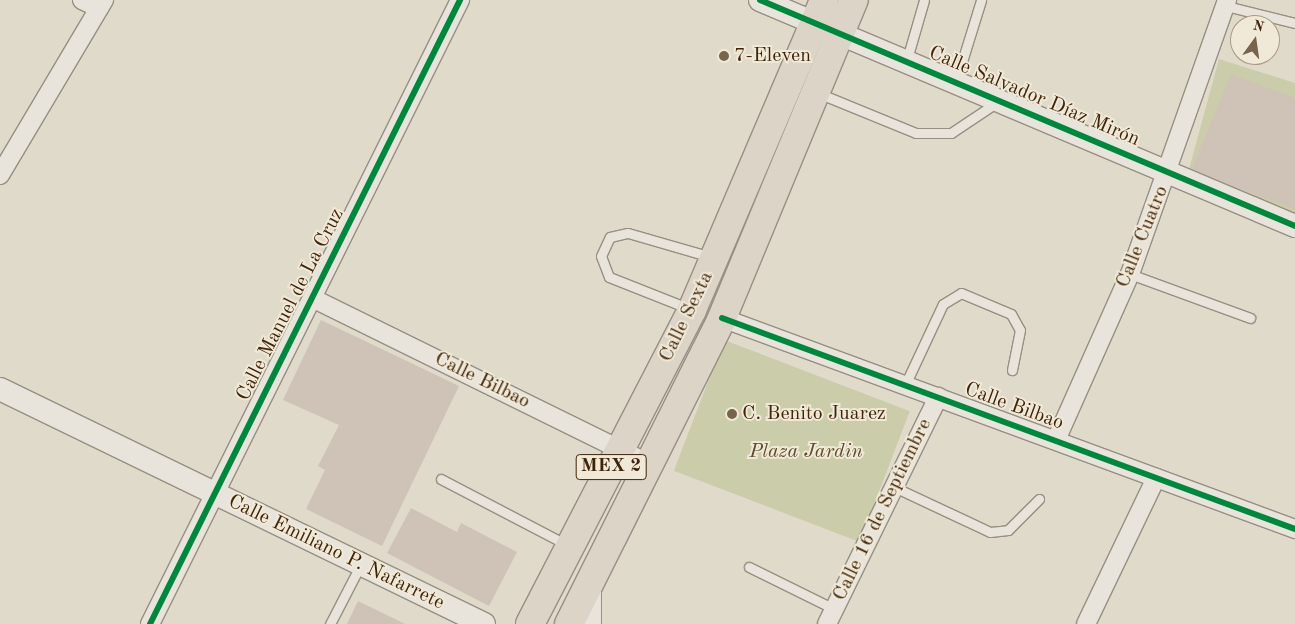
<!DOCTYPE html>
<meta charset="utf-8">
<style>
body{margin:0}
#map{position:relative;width:1295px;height:624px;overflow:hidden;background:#e0daca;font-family:"Old Standard TT",serif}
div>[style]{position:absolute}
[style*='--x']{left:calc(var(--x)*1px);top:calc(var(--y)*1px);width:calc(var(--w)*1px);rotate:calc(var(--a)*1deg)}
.green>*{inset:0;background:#cbccaa;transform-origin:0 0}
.building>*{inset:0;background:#cfc2b6}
.roads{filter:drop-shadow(1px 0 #968f82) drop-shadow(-1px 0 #968f82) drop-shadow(0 1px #968f82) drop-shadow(0 -1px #968f82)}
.service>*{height:9px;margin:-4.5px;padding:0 4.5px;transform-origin:4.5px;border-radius:4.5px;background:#e8e4dc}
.minor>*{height:18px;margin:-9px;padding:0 9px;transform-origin:9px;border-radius:9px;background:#e8e4dc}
.tertiary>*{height:22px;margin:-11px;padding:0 11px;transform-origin:11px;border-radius:11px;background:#e8e4dc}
.primary>*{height:28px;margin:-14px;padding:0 14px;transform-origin:14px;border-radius:14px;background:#dbd4c7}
.cycleway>*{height:6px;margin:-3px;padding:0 3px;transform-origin:3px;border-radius:3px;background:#00873e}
.dots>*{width:14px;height:14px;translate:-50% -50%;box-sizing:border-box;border:2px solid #f1e9d7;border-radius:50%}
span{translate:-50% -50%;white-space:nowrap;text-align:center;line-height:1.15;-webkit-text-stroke:4px #f1e9d7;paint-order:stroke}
.shield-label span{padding:1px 4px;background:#f1e9d7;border:1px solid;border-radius:4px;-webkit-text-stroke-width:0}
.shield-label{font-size:19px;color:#3f240a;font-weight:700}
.poi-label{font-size:20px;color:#3f240a}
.left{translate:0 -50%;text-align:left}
.street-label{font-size:20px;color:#3f240a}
.park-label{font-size:20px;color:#5e4b2c;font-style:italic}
.north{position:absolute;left:1230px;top:15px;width:50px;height:50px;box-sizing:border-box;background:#f1e9d7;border:1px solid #aa9a85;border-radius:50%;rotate:14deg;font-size:14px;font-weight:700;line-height:20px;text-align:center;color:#3f240a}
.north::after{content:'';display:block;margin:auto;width:18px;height:22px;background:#77644d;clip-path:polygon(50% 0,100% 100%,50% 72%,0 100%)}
</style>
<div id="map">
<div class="green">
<div style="clip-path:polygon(1219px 59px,1295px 83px,1295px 219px,1188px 173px)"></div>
<div style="left:724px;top:340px;width:199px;height:140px;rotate:21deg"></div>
</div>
<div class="building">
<div style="clip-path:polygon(1231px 74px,1295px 98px,1295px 209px,1191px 171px)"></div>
<div style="clip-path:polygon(321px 320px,459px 386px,382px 546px,306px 509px,325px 470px,318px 466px,339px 425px,283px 400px)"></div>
<div style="clip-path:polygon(411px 508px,457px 532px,461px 523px,517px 552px,489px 606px,387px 553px)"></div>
<div style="clip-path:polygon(358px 601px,405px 624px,347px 624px)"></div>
</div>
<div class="roads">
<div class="service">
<div style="--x:1226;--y:6;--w:71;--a:13.8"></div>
<div style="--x:907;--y:59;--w:61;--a:-73.9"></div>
<div style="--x:956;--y:81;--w:85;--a:-72.8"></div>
<div style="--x:818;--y:93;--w:106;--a:22.2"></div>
<div style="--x:916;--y:133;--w:35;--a:0"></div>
<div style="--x:951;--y:133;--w:54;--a:-33.7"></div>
<div style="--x:1130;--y:274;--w:128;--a:20.1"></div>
<div style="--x:690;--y:309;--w:87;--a:-158.4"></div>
<div style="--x:609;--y:277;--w:22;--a:-111"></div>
<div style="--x:601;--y:256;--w:21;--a:-65"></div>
<div style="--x:610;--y:237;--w:18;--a:-13"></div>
<div style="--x:628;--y:233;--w:86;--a:16.1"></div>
<div style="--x:905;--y:385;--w:89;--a:-64.9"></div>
<div style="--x:943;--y:304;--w:21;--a:-31"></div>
<div style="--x:961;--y:293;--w:54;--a:22.8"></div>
<div style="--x:1011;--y:314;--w:18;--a:61"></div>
<div style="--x:1020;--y:330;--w:41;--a:101.3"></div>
<div style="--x:441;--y:479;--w:142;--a:27.6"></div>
<div style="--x:894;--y:487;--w:106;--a:25.1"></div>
<div style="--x:990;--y:532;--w:18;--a:-6"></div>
<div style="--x:1008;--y:530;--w:44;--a:-45"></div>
<div style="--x:749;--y:567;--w:95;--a:26.3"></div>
<div style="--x:330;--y:624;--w:65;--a:-62.7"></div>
</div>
<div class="minor">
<div style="--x:82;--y:0;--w:19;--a:25"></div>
<div style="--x:0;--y:175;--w:204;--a:-59.3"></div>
<div style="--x:314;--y:299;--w:373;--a:26.2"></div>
<div style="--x:722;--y:318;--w:611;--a:20.22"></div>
<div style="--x:1056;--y:440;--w:182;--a:-66"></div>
<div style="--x:1130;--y:274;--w:291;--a:-70.5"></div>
<div style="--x:150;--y:624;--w:697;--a:-63.58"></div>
<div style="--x:592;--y:624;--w:39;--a:-90"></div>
<div style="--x:827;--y:624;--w:253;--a:-63.9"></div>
<div style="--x:1086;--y:624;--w:162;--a:-64.4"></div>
</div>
<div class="tertiary">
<div style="--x:760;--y:0;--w:581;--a:22.9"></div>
<div style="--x:0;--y:389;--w:538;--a:25.9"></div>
</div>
<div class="primary">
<div style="--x:530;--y:624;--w:353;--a:-62.7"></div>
<div style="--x:692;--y:310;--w:337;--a:-66.9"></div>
<div style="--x:569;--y:624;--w:342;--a:-63.4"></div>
<div style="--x:722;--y:318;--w:344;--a:-67.5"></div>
</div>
</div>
<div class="cycleway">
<div style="--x:760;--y:0;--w:581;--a:22.9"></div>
<div style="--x:722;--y:318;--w:611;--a:20.22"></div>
<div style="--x:150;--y:624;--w:697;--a:-63.58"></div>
</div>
<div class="dots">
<div style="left:724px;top:56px;background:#77644d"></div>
<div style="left:732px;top:414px;background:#77644d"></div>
</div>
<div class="shield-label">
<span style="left:611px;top:467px">MEX 2</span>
</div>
<div class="poi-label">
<span class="left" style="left:734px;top:56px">7-Eleven</span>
<span class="left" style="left:742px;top:414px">C. Benito Juarez</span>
</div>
<div class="street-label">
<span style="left:1034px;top:97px;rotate:23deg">Calle Salvador Díaz Mirón</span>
<span style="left:1143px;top:237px;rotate:-68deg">Calle Cuatro</span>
<span style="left:291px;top:305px;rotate:-63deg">Calle Manuel de La Cruz</span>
<span style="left:687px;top:317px;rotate:-64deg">Calle Sexta</span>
<span style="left:482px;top:381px;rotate:26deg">Calle Bilbao</span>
<span style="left:1014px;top:407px;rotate:20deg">Calle Bilbao</span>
<span style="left:883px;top:510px;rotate:-64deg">Calle 16 de Septiembre</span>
<span style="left:336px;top:553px;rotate:26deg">Calle Emiliano P. Nafarrete</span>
</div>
<div class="park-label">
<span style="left:806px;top:452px">Plaza Jardin</span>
</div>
<div class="north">N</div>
</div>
